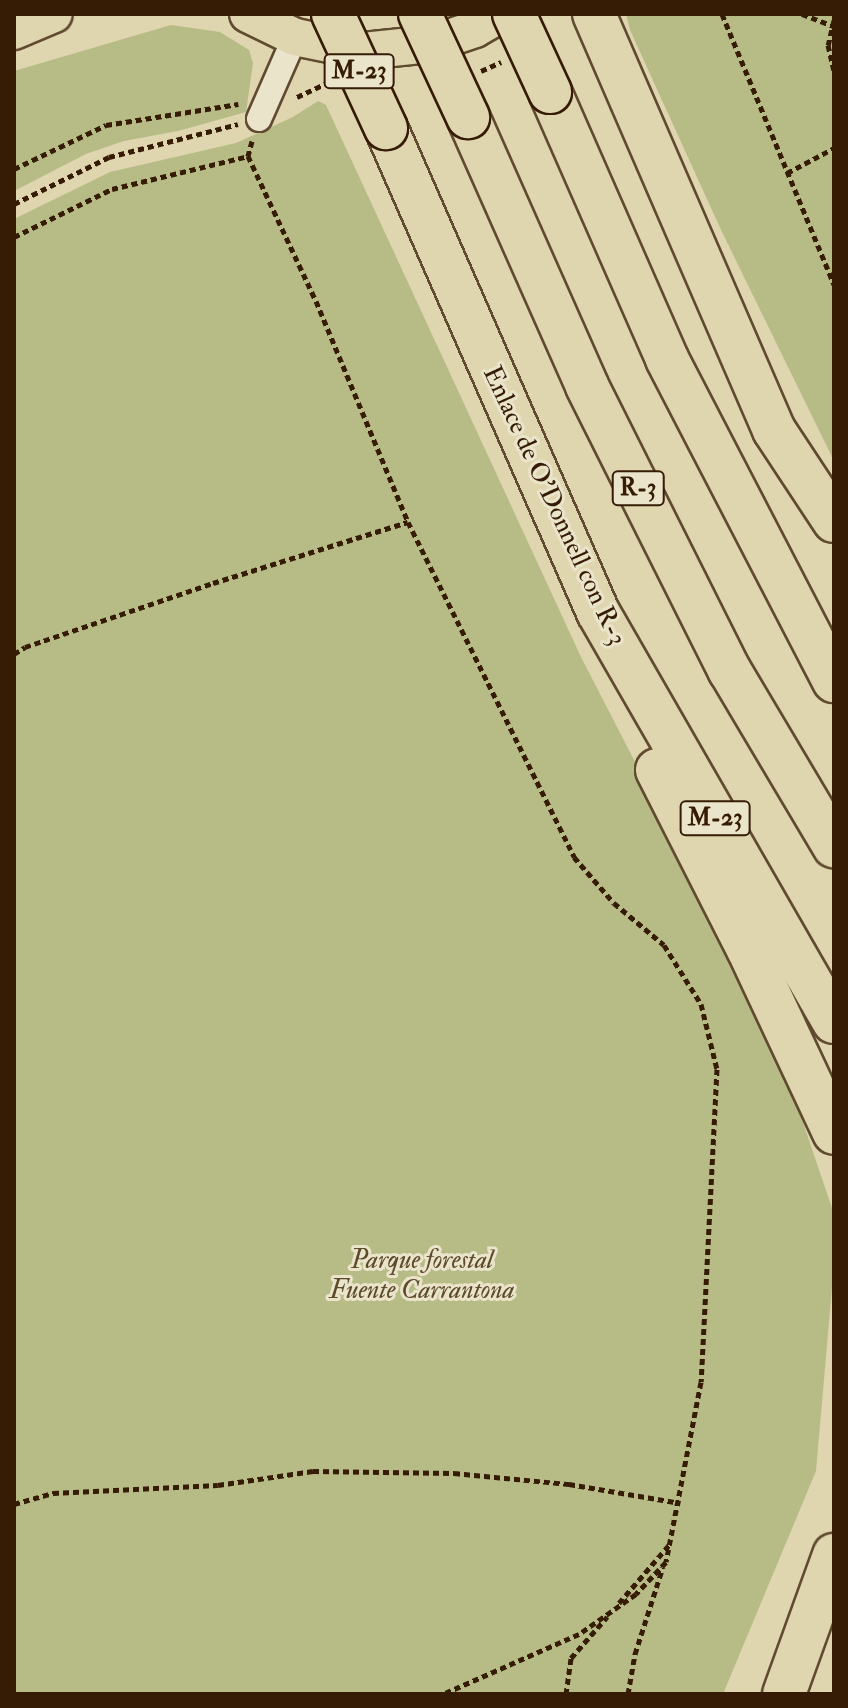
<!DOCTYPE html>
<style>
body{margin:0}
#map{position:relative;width:848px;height:1708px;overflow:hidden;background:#dfd5af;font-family:"IM FELL Double Pica",serif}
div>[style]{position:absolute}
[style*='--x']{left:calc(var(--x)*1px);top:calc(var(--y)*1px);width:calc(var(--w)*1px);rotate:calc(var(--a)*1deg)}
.green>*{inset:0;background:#b7bc87}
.path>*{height:5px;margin-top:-2.5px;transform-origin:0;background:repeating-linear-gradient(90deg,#361b05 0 6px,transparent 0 10px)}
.roads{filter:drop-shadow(2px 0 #604a30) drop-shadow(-2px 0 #604a30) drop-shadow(0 2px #604a30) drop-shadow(0 -2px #604a30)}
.street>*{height:24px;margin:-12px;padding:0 12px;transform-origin:12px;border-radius:12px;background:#eae4cb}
.primary>*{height:36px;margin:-18px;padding:0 18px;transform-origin:18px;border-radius:18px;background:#dfd5af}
.highway>*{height:42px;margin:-21px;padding:0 21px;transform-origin:21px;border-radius:21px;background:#dfd5af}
.bridges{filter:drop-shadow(2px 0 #361b05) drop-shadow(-2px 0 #361b05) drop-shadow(0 2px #361b05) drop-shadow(0 -2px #361b05)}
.highway-bridge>*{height:42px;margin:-21px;padding:0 21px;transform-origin:21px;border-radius:21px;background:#dfd5af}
span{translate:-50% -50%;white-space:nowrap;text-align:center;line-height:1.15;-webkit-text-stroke:6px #eae4cb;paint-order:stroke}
.shield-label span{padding:2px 6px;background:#eae4cb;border:2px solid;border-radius:6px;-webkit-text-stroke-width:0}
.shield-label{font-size:24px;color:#361b05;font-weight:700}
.street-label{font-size:26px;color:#361b05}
.park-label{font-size:26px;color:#5d4b2c;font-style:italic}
.frame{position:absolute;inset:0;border:16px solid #361b05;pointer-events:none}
</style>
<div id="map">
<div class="green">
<div style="clip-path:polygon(626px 14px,834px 14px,834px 461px,722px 232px,630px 30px)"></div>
<div style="clip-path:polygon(171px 25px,220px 32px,249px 50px,253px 63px,246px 112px,178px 131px,124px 141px,86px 154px,14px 191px,14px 71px)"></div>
<div style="clip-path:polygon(318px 101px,326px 105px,581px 657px,769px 1022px,834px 1214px,834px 1265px,816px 1471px,723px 1694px,14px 1694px,14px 219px,110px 172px,236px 143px,293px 117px)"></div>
</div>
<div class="path">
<div style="--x:722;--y:14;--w:293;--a:67.5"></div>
<div style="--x:802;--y:14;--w:34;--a:21"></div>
<div style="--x:834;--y:20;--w:26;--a:103"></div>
<div style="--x:828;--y:45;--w:27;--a:77"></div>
<div style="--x:481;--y:71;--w:22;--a:-24"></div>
<div style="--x:297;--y:97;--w:33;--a:-25"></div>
<div style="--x:252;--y:141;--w:16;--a:105"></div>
<div style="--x:248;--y:156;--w:160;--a:64.9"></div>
<div style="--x:316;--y:301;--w:239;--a:67.4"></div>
<div style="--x:408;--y:522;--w:374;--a:63.6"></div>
<div style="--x:574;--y:857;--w:61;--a:49"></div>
<div style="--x:614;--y:903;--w:65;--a:40"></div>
<div style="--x:664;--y:945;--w:70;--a:57.9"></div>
<div style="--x:701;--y:1004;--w:67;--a:76.2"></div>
<div style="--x:717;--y:1069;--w:313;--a:92.9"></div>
<div style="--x:701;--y:1382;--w:183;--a:101"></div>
<div style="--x:666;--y:1562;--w:44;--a:133.2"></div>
<div style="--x:636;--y:1594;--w:70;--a:144.9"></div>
<div style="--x:579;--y:1634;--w:149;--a:156.2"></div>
<div style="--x:14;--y:169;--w:102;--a:-25.6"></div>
<div style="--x:106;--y:125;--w:134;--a:-9"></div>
<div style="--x:787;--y:173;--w:53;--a:-28"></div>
<div style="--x:14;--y:204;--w:106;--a:-26.3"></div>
<div style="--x:109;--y:157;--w:133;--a:-14.3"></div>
<div style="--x:14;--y:237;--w:109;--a:-26.1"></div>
<div style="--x:112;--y:189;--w:140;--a:-13.6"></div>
<div style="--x:14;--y:654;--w:13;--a:-32"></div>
<div style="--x:25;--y:647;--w:199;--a:-18.8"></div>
<div style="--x:213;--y:583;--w:204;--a:-17.4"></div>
<div style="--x:14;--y:1504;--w:41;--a:-15.8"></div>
<div style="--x:53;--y:1493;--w:165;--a:-2.8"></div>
<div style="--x:218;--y:1485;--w:96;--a:-8.4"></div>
<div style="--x:313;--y:1471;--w:141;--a:0.8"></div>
<div style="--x:454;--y:1473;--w:116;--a:5.5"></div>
<div style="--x:569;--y:1484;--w:113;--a:9.7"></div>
<div style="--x:619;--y:1603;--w:78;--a:-49.2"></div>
<div style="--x:566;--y:1694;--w:36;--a:-82"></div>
<div style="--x:571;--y:1658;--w:55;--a:-48.7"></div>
<div style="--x:628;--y:1694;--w:41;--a:-80.1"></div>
<div style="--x:635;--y:1654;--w:91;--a:-72.2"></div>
</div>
<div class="roads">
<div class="street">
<div style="--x:259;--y:119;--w:90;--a:-66.3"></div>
</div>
<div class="primary">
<div style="--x:248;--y:14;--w:52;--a:26.1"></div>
<div style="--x:295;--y:37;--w:69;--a:11.6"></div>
<div style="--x:363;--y:51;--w:68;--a:-5.9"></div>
<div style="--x:431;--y:44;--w:46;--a:-18.8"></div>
<div style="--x:475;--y:29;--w:30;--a:-30"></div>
<div style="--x:14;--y:31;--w:43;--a:-23"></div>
</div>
<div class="highway">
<div style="--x:594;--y:14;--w:453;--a:66.6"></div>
<div style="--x:774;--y:430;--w:109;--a:56.6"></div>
<div style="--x:550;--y:92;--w:292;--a:66.3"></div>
<div style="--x:667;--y:359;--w:363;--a:62.6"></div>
<div style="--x:468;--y:117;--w:294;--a:66.1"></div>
<div style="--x:587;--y:386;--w:319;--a:63.4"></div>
<div style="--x:730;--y:671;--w:204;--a:59.3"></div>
<div style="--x:386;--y:128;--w:528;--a:66.35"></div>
<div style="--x:598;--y:612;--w:473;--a:60.1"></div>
<div style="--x:657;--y:770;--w:201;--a:63.1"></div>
<div style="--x:748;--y:949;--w:203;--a:64.9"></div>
<div style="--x:784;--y:1694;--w:148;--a:-70.2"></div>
</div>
</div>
<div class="bridges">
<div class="highway-bridge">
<div style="--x:333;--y:14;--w:126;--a:65.1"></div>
<div style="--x:420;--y:14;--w:114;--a:65"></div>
<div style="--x:514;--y:14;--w:86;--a:65.2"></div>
</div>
</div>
<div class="shield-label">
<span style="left:359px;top:71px">M-23</span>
<span style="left:638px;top:488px">R-3</span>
<span style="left:715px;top:818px">M-23</span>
</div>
<div class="street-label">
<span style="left:554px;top:506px;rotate:65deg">Enlace de O'Donnell con R-3</span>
</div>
<div class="park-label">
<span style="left:422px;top:1276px">Parque forestal<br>Fuente Carrantona</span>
</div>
<div class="frame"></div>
</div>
